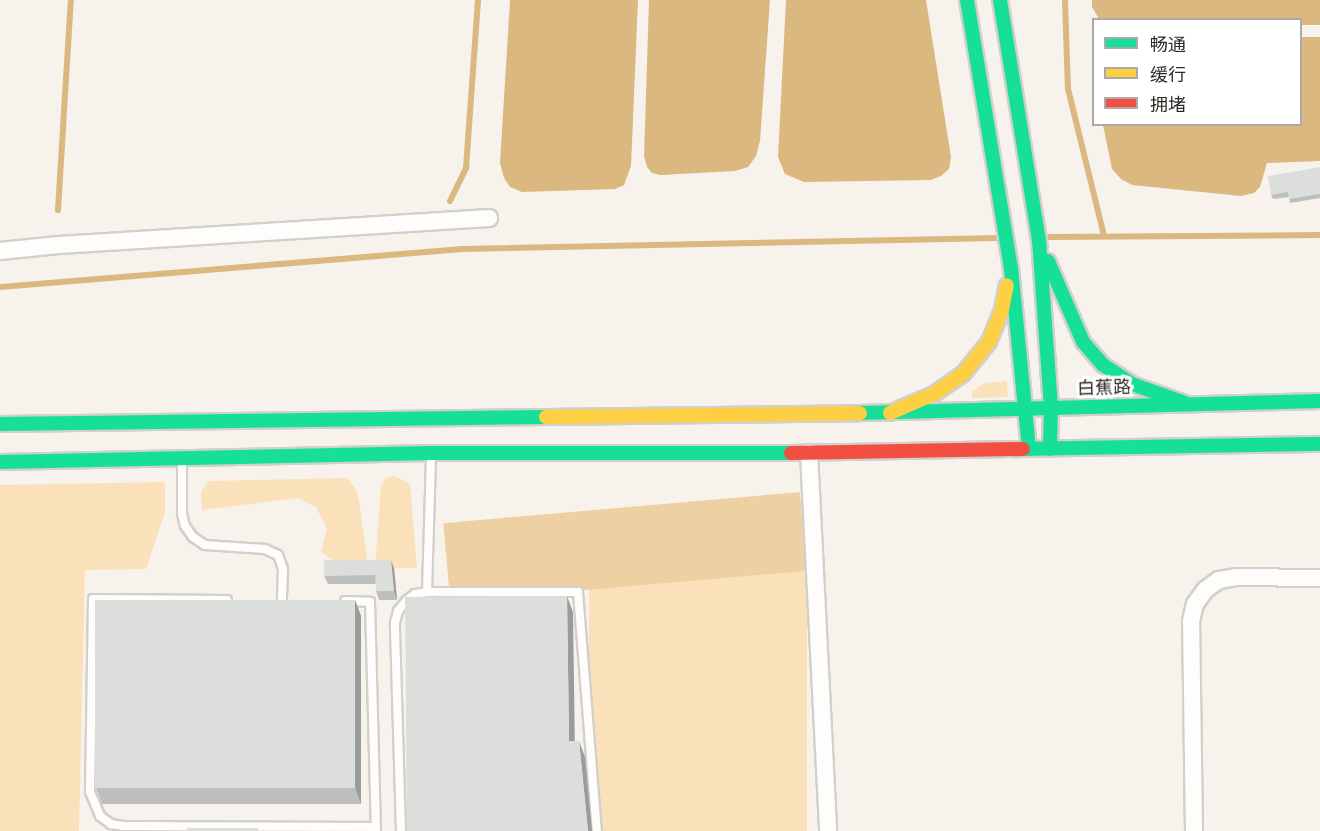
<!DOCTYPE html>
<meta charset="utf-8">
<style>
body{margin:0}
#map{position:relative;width:1320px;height:831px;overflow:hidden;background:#f7f3ec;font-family:Ubuntu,"Noto Sans SC",sans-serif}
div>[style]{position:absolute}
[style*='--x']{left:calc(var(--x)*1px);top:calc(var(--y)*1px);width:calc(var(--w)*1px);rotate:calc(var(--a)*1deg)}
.green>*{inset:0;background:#fae1b9;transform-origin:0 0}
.forest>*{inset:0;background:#eed1a3;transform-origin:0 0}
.water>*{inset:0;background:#dbb880}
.stream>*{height:6px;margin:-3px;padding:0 3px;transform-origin:3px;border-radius:3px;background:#dbb880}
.roads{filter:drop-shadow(2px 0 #d2d0ca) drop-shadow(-2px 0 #d2d0ca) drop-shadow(0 2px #d2d0ca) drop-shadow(0 -2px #d2d0ca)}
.lane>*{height:8px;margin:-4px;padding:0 4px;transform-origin:4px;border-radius:4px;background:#fefdfc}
.street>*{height:16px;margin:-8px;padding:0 8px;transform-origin:8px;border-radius:8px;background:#fefdfc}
.fast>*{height:14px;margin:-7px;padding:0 7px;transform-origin:7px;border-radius:7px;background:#16e098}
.slow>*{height:14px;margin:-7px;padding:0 7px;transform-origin:7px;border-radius:7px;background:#ffcf43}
.jam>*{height:14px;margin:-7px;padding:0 7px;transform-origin:7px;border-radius:7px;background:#f24e42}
.wall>*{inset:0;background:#bdbfbd}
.shaded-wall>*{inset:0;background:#9a9b9a}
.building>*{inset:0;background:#dcdedc;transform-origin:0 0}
span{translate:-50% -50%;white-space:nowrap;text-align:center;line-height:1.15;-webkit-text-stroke:6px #fff;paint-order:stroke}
.street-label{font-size:18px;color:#2e2b26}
.legend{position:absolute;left:1092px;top:18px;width:210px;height:108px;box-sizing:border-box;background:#fff;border:2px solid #abaaa8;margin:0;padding:8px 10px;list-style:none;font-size:18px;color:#2e2b26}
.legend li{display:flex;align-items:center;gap:12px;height:30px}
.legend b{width:30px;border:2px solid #abaaa8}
</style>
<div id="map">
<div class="green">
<div style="clip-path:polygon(1007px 381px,1008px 397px,972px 398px,972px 391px,985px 383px)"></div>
<div style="clip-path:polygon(395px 476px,410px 484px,417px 568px,375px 568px,381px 486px,386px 478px)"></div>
<div style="clip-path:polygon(347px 478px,356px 489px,359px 501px,368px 567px,345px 568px,321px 552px,327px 529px,316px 507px,297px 498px,202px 510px,201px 492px,209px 481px)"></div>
<div style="clip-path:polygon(165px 482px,165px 512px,146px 569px,85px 570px,79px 831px,0 831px,0 485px)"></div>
<div style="left:589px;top:571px;width:218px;height:261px"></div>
</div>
<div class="forest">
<div style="left:800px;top:492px;width:79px;height:358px;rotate:85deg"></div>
</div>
<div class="water">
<div style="clip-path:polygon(510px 0,638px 0,631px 166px,624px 185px,615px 189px,522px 192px,510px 187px,504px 178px,500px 163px)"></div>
<div style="clip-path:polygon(649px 0,770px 0,760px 141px,756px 156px,748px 167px,735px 171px,661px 175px,652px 173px,647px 167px,644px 156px)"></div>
<div style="clip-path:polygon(786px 0,926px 0,951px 157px,949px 169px,941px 176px,931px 180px,804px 182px,785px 174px,778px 157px)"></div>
<div style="clip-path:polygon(1092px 0,1320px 0,1320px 25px,1301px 25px,1300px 20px,1099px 19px,1092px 7px)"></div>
<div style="clip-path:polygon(1301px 37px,1320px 37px,1320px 161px,1267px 163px,1260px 187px,1254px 193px,1241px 196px,1132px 185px,1121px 179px,1112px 169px,1103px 125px,1300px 124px)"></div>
</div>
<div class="stream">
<div style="--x:1065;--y:0;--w:89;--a:88.1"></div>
<div style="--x:1068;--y:89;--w:151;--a:76.2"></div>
<div style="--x:450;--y:201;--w:37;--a:-64"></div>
<div style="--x:466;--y:168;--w:168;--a:-85.9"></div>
<div style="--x:58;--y:210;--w:210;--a:-86.5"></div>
<div style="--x:1048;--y:237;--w:272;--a:-0.4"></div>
<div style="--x:0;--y:287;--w:464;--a:-4.7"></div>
<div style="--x:462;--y:249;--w:536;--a:-1.18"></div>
</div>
<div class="roads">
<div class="lane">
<div style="--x:182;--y:458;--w:56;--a:90"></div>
<div style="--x:182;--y:514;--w:12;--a:76"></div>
<div style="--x:185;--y:526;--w:14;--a:54"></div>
<div style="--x:193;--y:537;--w:14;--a:34"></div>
<div style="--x:205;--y:545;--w:60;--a:3.8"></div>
<div style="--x:265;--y:549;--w:14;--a:25"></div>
<div style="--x:278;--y:555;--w:15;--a:70"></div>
<div style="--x:283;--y:569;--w:32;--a:92"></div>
<div style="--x:427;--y:592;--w:138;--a:-88.3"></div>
<div style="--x:227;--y:600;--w:134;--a:-179.6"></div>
<div style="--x:93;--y:599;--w:193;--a:90.9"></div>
<div style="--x:90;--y:792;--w:26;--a:67"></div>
<div style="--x:100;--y:816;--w:14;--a:36"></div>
<div style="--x:111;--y:824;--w:12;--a:9"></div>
<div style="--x:123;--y:826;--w:253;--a:0.2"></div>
<div style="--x:345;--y:601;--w:25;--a:2"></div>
<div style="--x:370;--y:602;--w:229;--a:88.5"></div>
<div style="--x:401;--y:831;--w:208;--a:-91.7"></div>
<div style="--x:395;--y:623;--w:12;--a:-76"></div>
<div style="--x:398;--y:611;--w:13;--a:-51"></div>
<div style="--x:406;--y:601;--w:11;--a:-38"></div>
<div style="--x:415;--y:594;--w:12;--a:-9"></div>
<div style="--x:427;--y:592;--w:151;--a:0"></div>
<div style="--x:578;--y:592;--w:240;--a:85.5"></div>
</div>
<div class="street">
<div style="--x:0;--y:251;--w:59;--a:-5.8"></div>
<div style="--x:59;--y:245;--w:431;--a:-3.6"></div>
<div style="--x:809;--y:453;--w:378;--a:87.1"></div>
<div style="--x:1194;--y:831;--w:210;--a:-90.8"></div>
<div style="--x:1191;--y:621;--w:17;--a:-77"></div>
<div style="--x:1195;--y:604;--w:17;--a:-54"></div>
<div style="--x:1205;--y:590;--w:17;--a:-36"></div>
<div style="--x:1219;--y:580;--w:17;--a:-10"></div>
<div style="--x:1236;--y:577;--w:84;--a:0.7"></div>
</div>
<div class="fast">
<div style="--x:967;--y:0;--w:272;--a:80.7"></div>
<div style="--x:1011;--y:268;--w:182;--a:84.3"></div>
<div style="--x:1000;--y:0;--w:243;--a:80.8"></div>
<div style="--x:1039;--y:240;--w:167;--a:85.9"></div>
<div style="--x:1051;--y:407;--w:42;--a:91.4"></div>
<div style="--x:1048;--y:261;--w:88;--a:66.6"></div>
<div style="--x:1083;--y:342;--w:30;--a:49"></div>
<div style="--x:1103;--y:365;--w:35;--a:33"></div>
<div style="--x:1132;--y:384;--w:56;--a:19.7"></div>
<div style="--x:860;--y:413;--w:460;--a:-1.5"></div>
<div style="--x:0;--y:424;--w:546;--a:-0.73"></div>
<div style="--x:1023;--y:449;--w:297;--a:-1"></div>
<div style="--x:0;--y:462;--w:431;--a:-1.2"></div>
<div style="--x:431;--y:453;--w:360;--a:0"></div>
</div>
<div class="slow">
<div style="--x:890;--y:413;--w:48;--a:-23.4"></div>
<div style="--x:934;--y:394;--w:35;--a:-35"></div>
<div style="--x:963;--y:374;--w:41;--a:-50.9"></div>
<div style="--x:989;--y:342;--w:35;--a:-68"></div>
<div style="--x:1002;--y:310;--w:25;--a:-79"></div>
<div style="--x:546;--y:417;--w:314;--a:-0.7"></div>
</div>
<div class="jam">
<div style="--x:791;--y:453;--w:232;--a:-1"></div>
</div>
</div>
<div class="wall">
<div style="clip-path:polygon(1320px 167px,1320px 198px,1290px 203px,1289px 197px,1273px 199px,1271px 195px)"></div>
<div style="clip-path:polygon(394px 568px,397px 600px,379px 600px,376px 591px,376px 584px,328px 584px,324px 576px)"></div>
<div style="clip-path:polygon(355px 600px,361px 616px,361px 804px,102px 804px,96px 788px)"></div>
</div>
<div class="shaded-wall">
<div style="clip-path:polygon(391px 560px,394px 568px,397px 600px,394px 591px)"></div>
<div style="clip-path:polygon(567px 596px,573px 612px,575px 757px,569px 741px)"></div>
<div style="clip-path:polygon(355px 600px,361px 616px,361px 804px,355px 787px)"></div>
<div style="clip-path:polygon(579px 741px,585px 757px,592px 831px,588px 831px)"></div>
</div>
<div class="building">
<div style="clip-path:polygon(1320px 167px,1320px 194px,1289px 199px,1288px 192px,1271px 195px,1268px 176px)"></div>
<div style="clip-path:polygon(324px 560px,391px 560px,394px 591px,376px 591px,375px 575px,324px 576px)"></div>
<div style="clip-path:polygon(567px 596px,569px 741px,579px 741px,588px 831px,407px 831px,405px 597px)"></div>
<div style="left:95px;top:600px;width:260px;height:188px"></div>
<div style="left:187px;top:828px;width:71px;height:3px"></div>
</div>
<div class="street-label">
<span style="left:1104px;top:387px;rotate:-2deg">白蕉路</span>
</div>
<ul class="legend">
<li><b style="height:8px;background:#16e098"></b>畅通</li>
<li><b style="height:8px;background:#ffcf43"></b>缓行</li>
<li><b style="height:8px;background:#f24e42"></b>拥堵</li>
</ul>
</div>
